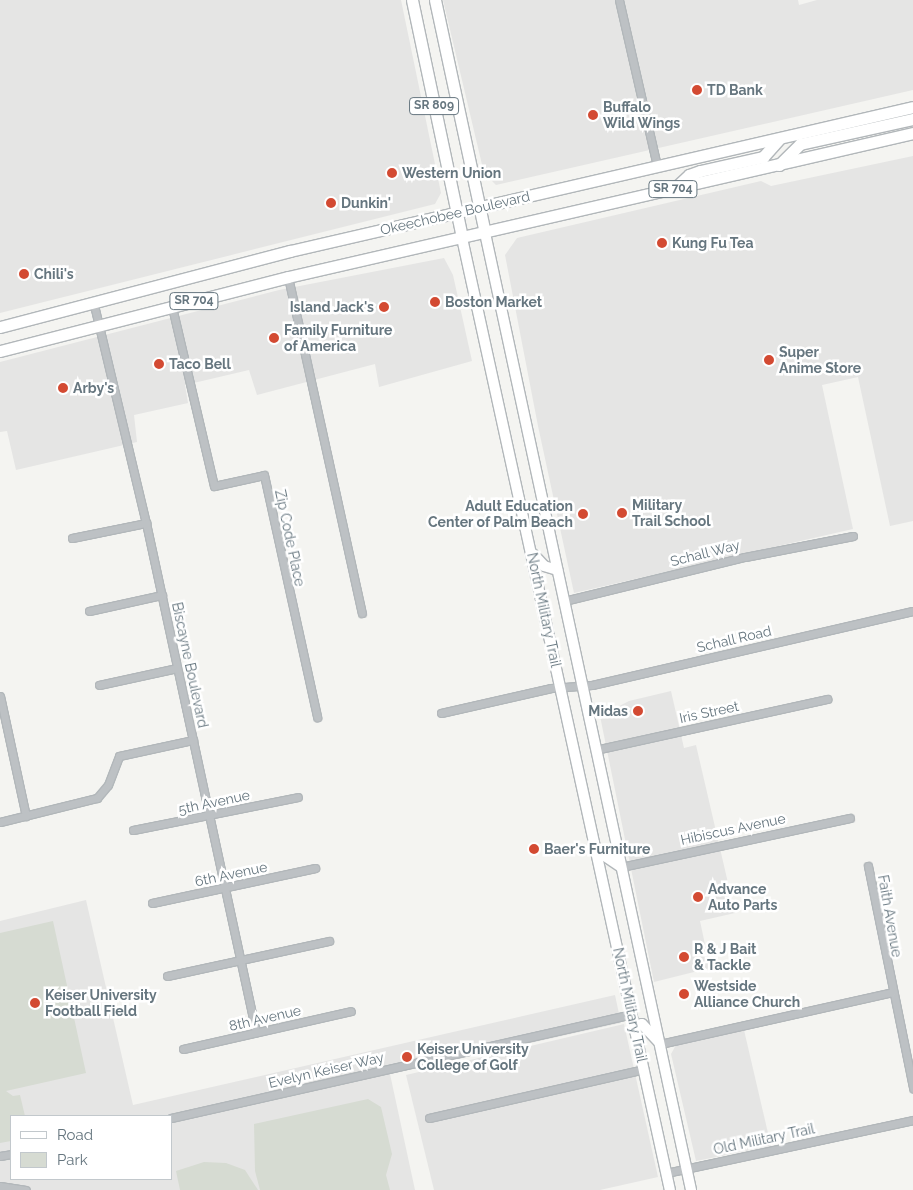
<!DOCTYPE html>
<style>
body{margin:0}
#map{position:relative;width:913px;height:1190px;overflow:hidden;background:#f4f4f1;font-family:Raleway,sans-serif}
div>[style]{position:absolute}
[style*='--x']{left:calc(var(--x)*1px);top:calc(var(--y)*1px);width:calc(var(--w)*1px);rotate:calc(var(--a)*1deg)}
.built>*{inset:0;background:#e5e5e4}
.green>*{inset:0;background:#d6dbd2}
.roads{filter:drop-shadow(1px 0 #b2b7ba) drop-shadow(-1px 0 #b2b7ba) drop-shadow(0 1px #b2b7ba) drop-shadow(0 -1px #b2b7ba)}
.minor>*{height:7px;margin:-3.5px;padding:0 3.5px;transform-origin:3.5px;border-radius:3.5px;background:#bdc1c4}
.secondary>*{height:10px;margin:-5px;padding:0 5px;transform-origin:5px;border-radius:5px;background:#fff}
.primary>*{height:11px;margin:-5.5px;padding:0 5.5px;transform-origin:5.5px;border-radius:5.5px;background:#fff}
.dots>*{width:14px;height:14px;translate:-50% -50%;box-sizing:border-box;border:2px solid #fff;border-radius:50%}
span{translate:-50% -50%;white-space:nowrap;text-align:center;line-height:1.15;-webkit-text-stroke:5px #fff;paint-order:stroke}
.shield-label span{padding:1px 4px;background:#fff;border:1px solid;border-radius:4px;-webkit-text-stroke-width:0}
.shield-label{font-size:12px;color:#66767f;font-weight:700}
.poi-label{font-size:14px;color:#66767f;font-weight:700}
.left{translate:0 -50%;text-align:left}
.right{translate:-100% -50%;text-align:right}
.street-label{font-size:14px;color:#66767f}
.legend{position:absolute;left:10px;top:1115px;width:162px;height:65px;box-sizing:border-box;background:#fff;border:1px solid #c2c8cc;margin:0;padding:6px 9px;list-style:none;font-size:15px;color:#66767f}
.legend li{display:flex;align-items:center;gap:10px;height:25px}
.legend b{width:25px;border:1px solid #c2c8cc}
</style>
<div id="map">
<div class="built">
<div style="clip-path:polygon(0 0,401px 0,441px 193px,435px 204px,0 313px)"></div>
<div style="clip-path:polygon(443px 0,798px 0,799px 5px,817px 0,913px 0,913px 90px,496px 185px,484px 173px)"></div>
<div style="clip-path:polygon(913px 156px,913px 521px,890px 526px,858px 377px,822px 385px,853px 529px,574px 593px,538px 426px,505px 255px,517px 238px,761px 181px,771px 186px)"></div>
<div style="clip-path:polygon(444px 258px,453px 275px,472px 361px,379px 387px,375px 364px,257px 395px,249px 370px,185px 385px,188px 403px,134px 415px,137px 442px,16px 470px,7px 431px,0 432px,0 362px,279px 290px)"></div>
<div style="clip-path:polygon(671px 691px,684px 748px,696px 745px,735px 913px,700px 921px,710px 968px,654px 982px,600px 716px,629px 701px)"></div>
<div style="clip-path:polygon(evenodd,86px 900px,133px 1105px,615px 995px,621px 1023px,390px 1074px,415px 1190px,0 1190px,0 921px,86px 900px,11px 1116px,171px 1116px,171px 1179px,11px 1179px,11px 1116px)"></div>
<div style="clip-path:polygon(624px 1024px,658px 1177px,600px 1190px,434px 1190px,406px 1075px)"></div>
<div style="clip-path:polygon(744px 1030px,771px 1146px,696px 1161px,671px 1054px,676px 1045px)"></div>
</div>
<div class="green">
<div style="clip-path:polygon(53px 921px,86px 1073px,6px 1091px,13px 1096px,20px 1095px,25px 1116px,11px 1116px,11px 1141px,0 1143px,0 933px)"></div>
<div style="clip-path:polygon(368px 1099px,381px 1107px,392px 1154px,386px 1175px,390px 1190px,260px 1190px,255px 1171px,254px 1124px)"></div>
<div style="clip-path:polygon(204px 1162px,226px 1163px,245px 1170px,258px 1190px,180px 1190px,176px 1171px)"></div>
</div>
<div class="roads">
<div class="minor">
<div style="--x:619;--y:0;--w:170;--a:77.1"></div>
<div style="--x:288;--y:277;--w:344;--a:77.6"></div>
<div style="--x:94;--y:305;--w:224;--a:76.6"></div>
<div style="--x:146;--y:523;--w:521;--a:77.81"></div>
<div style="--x:172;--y:307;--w:184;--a:76.8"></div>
<div style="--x:214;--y:486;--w:51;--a:-12.4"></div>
<div style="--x:264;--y:475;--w:248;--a:77.6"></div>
<div style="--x:72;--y:538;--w:76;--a:-11.5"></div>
<div style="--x:564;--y:601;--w:186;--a:-13.7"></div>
<div style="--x:745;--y:557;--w:110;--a:-11"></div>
<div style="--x:89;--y:611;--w:75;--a:-12.4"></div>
<div style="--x:99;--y:685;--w:80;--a:-12.3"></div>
<div style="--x:0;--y:696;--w:123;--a:77.8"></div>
<div style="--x:441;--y:713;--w:113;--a:-12.8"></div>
<div style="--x:551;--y:688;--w:41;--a:-4.2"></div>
<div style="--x:592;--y:685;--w:329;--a:-13"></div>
<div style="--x:595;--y:750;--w:238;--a:-12.4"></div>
<div style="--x:0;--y:822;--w:100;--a:-13.9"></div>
<div style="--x:97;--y:798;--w:17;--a:-50"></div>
<div style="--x:108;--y:785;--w:31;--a:-69"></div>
<div style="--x:119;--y:756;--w:76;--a:-12.2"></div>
<div style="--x:133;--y:830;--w:168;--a:-11.3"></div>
<div style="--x:868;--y:866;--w:227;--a:78.5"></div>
<div style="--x:621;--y:867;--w:234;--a:-12.1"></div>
<div style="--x:152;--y:903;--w:167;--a:-12.1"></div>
<div style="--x:167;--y:976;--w:166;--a:-12.2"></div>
<div style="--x:660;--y:1044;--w:238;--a:-12.6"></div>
<div style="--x:183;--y:1049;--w:172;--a:-12.7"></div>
<div style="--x:171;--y:1118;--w:473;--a:-12.7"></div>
<div style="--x:429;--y:1118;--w:221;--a:-12.8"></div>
<div style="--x:0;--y:1156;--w:11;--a:-10"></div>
<div style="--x:666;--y:1173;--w:253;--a:-12.1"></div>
<div style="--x:0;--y:1186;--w:26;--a:9"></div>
</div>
<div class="secondary">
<div style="--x:485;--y:233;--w:979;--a:77.85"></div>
<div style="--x:462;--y:238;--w:974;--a:77.68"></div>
<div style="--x:533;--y:554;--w:16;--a:47"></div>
<div style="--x:544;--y:566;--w:14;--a:17"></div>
<div style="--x:596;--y:850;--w:30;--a:34"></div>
<div style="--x:634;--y:1026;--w:8;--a:-14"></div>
<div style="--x:642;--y:1024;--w:23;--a:47"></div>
</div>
<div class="primary">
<div style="--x:412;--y:0;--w:243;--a:78.1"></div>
<div style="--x:435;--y:0;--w:238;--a:77.9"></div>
<div style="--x:779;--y:165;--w:30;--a:-45"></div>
<div style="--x:800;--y:144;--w:116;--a:-12.5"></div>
<div style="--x:675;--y:188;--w:19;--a:-43"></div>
<div style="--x:689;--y:175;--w:12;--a:-20"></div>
<div style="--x:700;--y:171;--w:65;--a:-12.5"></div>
<div style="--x:763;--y:157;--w:25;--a:-48"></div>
<div style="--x:0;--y:327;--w:300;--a:-14.7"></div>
<div style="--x:290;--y:251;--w:639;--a:-13.01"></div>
<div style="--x:0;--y:351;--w:297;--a:-14.4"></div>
<div style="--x:288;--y:277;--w:641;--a:-12.97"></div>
</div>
</div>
<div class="dots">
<div style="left:697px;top:90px;background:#d34a32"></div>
<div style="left:593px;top:115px;background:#d34a32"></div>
<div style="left:392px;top:173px;background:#d34a32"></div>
<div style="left:331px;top:203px;background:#d34a32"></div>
<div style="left:662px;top:243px;background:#d34a32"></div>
<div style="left:24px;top:274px;background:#d34a32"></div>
<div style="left:435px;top:302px;background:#d34a32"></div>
<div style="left:384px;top:307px;background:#d34a32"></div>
<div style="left:274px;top:338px;background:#d34a32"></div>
<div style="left:769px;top:360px;background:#d34a32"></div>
<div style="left:159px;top:364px;background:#d34a32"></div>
<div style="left:63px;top:388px;background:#d34a32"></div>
<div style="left:622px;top:513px;background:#d34a32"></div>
<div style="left:583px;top:514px;background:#d34a32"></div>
<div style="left:638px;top:711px;background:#d34a32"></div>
<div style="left:534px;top:849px;background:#d34a32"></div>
<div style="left:698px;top:897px;background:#d34a32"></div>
<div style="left:684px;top:957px;background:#d34a32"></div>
<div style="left:684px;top:994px;background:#d34a32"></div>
<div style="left:35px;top:1003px;background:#d34a32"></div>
<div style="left:407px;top:1057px;background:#d34a32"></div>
</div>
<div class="shield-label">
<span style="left:434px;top:106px">SR 809</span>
<span style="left:673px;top:189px">SR 704</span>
<span style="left:194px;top:301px">SR 704</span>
</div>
<div class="poi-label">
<span class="left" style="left:707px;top:90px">TD Bank</span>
<span class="left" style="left:603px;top:115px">Buffalo<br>Wild Wings</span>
<span class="left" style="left:402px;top:173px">Western Union</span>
<span class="left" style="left:341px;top:203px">Dunkin'</span>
<span class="left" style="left:672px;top:243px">Kung Fu Tea</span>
<span class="left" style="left:34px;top:274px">Chili's</span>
<span class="left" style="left:445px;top:302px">Boston Market</span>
<span class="right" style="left:374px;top:307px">Island Jack's</span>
<span class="left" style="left:284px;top:338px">Family Furniture<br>of America</span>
<span class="left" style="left:779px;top:360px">Super<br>Anime Store</span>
<span class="left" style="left:169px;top:364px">Taco Bell</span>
<span class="left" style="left:73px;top:388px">Arby's</span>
<span class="left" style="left:632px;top:513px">Military<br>Trail School</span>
<span class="right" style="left:573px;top:514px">Adult Education<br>Center of Palm Beach</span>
<span class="right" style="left:628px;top:711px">Midas</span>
<span class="left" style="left:544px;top:849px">Baer's Furniture</span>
<span class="left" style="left:708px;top:897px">Advance<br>Auto Parts</span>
<span class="left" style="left:694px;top:957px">R &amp; J Bait<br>&amp; Tackle</span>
<span class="left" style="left:694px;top:994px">Westside<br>Alliance Church</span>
<span class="left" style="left:45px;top:1003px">Keiser University<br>Football Field</span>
<span class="left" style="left:417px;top:1057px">Keiser University<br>College of Golf</span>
</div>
<div class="street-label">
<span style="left:455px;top:213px;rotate:-13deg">Okeechobee Boulevard</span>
<span style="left:290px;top:538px;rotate:78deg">Zip Code Place</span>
<span style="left:705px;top:553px;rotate:-14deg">Schall Way</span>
<span style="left:544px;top:610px;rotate:78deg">North Military Trail</span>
<span style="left:734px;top:639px;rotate:-13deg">Schall Road</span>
<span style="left:190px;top:665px;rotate:78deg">Biscayne Boulevard</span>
<span style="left:709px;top:712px;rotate:-12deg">Iris Street</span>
<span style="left:214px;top:802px;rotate:-12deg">5th Avenue</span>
<span style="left:733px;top:829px;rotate:-12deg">Hibiscus Avenue</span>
<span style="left:231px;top:874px;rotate:-12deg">6th Avenue</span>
<span style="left:890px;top:916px;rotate:80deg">Faith Avenue</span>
<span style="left:630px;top:1005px;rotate:78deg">North Military Trail</span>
<span style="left:265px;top:1018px;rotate:-13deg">8th Avenue</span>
<span style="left:326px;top:1070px;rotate:-13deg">Evelyn Keiser Way</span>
<span style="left:764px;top:1139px;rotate:-12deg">Old Military Trail</span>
</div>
<ul class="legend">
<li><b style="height:6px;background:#fff"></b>Road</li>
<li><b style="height:14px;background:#d6dbd2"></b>Park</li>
</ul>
</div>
